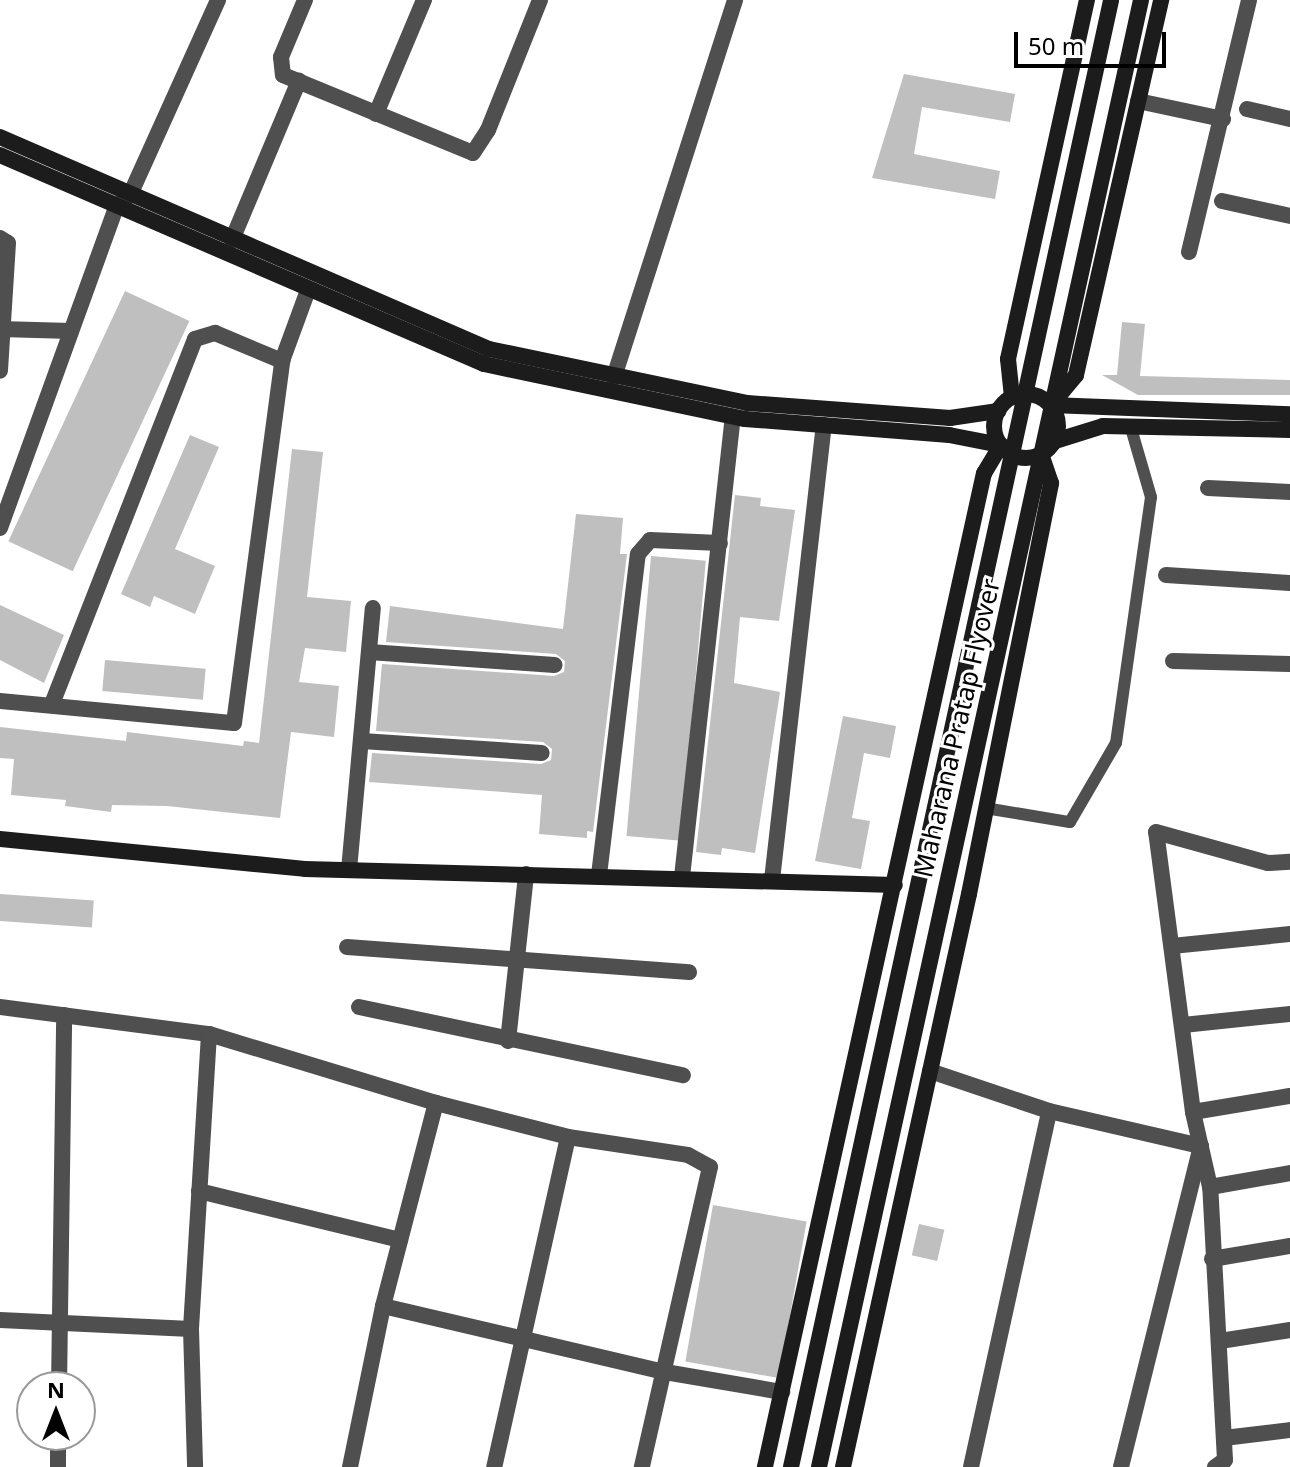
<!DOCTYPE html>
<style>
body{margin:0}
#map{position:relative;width:1290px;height:1467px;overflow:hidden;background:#fff;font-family:"Noto Sans",sans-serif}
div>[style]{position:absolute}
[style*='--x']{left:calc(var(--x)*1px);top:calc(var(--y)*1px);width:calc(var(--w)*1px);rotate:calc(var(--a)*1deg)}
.building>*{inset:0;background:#bfbfbf;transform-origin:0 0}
.lane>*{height:12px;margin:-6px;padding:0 6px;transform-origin:6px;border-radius:6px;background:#4f4f4f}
.street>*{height:16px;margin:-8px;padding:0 8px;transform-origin:8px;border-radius:8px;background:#4f4f4f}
.secondary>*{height:16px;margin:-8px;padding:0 8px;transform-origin:8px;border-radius:8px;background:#1c1c1c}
.secondary>.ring{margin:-8px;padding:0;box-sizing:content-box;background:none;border:16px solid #1c1c1c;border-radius:50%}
.secondary-bridge>*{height:16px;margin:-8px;padding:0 8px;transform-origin:8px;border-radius:8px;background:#1c1c1c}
span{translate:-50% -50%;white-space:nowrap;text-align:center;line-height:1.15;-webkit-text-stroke:6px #fff;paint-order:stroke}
.street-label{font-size:26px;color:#000}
.north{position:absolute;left:16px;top:1371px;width:80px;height:80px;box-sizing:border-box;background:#fff;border:2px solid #999;border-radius:50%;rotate:0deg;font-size:22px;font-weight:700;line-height:32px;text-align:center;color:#000}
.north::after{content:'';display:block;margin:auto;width:28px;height:36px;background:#000;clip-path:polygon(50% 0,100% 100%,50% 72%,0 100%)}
.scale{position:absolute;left:1014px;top:32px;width:152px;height:36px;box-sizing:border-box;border:4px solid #000;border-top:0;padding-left:10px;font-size:24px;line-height:28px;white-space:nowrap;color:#000;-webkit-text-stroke:6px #fff;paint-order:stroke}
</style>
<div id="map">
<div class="building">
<div style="clip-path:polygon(904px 74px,1015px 94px,1010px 122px,922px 107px,914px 154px,1000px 171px,995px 199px,872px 178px)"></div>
<div style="left:125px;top:291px;width:71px;height:276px;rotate:25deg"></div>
<div style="clip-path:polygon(1122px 322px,1145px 324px,1140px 376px,1290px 380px,1290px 395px,1138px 395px,1102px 375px,1117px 375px)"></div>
<div style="clip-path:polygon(190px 435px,219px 447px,175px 549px,215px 566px,195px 614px,154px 596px,150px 607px,121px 594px)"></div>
<div style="clip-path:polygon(292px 449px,323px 452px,307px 597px,351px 601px,346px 652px,305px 648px,299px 682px,339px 686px,334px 737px,291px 732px,280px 818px,167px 806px,112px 805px,111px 812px,65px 806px,66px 800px,11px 795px,14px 759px,0 758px,0 727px,126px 741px,127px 732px,243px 746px,244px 741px,259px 743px)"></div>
<div style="clip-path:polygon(735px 495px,761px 498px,760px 506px,795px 510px,779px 621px,740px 617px,734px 683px,780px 692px,755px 853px,722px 848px,721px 855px,696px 852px)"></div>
<div style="clip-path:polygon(576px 514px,623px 518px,620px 554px,627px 554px,593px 832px,587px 831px,587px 838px,539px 834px,542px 795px,369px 782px,372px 753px,541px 764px,551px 760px,552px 749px,543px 742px,376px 731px,379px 697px,382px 664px,554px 676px,564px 672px,565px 661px,556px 654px,386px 642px,390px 606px,563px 629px)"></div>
<div style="left:651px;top:556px;width:55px;height:281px;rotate:5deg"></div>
<div style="clip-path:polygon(0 605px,64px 635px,44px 683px,0 660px)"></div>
<div style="left:105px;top:660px;width:101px;height:31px;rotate:5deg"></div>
<div style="clip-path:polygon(843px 716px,896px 726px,890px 758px,864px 753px,852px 818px,870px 821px,861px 869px,815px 861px)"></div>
<div style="left:0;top:894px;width:94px;height:27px;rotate:4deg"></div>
<div style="left:713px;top:1205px;width:95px;height:159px;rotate:10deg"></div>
<div style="left:919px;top:1224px;width:26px;height:32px;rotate:13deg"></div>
</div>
<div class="lane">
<div style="--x:985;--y:808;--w:86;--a:9.4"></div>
<div style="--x:1070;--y:822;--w:91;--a:-59.8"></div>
<div style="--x:1116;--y:743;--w:248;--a:-81.9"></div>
<div style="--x:1151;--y:497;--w:72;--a:-106.2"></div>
</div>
<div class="street">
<div style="--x:305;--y:0;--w:62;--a:112.8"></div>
<div style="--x:281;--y:57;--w:18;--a:84"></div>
<div style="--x:283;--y:75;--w:205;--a:22.3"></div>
<div style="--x:473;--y:153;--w:27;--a:-57"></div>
<div style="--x:488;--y:130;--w:140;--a:-68.2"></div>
<div style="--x:1138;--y:101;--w:87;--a:12"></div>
<div style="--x:1247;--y:109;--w:44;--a:13.1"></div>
<div style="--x:376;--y:114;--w:124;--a:-67.2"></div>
<div style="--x:1222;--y:201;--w:70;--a:12.4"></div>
<div style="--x:0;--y:238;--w:9;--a:32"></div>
<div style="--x:8;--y:243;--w:128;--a:93.6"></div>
<div style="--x:232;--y:240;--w:173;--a:-67.2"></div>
<div style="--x:1189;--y:252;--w:259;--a:-76.6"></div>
<div style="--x:0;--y:329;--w:71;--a:1.6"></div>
<div style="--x:614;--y:377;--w:396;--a:-72.2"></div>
<div style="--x:1208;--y:488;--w:82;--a:2.8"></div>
<div style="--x:0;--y:528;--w:341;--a:-70.1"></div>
<div style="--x:116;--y:207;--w:18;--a:-41"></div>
<div style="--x:130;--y:195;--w:214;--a:-65.7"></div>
<div style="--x:1166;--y:575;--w:124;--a:3.7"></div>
<div style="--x:369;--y:652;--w:186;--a:4"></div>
<div style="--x:1173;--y:661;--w:117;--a:1.5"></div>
<div style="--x:0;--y:701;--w:235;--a:5.4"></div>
<div style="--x:234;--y:723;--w:365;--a:-82.4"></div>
<div style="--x:282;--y:361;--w:76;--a:-69.9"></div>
<div style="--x:52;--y:704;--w:392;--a:-68.6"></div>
<div style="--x:195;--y:339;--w:21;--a:-17"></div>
<div style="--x:215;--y:333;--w:73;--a:22.7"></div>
<div style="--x:362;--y:741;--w:180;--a:3.8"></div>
<div style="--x:349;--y:870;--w:263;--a:-84.8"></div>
<div style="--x:599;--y:875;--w:323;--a:-83.1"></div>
<div style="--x:638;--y:554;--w:18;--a:-49"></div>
<div style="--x:650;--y:540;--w:70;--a:2.5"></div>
<div style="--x:682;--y:877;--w:463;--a:-83.7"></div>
<div style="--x:772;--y:880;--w:458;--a:-83.5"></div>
<div style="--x:1172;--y:946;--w:119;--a:-5.8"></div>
<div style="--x:347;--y:947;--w:343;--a:4.2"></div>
<div style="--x:0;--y:1007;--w:211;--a:7.4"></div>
<div style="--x:209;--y:1034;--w:296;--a:93.5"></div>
<div style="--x:359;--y:1007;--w:331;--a:11.9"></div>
<div style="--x:1183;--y:1025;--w:108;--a:-5.9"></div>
<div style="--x:209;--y:1034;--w:237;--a:16.9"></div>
<div style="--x:436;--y:1103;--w:136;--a:14.4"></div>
<div style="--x:568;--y:1137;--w:338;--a:102.6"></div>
<div style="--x:508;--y:1041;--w:168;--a:-83.8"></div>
<div style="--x:930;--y:1071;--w:126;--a:18.6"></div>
<div style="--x:1049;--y:1111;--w:156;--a:13"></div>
<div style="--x:1201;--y:1146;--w:331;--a:104"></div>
<div style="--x:1193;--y:1112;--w:98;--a:-9.4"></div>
<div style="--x:568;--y:1137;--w:121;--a:8.5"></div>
<div style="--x:688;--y:1155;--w:25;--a:29"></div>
<div style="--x:710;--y:1167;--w:308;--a:102.8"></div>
<div style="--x:1210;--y:1187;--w:81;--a:-9.9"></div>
<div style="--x:199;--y:1191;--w:207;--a:13.7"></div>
<div style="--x:1212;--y:1259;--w:79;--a:-9.5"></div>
<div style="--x:383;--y:1306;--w:290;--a:13.2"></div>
<div style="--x:665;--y:1372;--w:119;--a:9.7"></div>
<div style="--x:0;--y:1320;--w:191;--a:2.7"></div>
<div style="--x:191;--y:1329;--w:138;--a:88.3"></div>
<div style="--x:1220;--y:1341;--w:71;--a:-8.9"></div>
<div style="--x:59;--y:1387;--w:372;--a:-89.2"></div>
<div style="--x:1224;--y:1438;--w:66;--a:-6.9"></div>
<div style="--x:58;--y:1467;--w:32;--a:-90"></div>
<div style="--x:350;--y:1467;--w:164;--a:-78.4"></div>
<div style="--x:383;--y:1306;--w:210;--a:-75.4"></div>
<div style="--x:971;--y:1467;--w:364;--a:-77.6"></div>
<div style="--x:1215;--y:1467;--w:12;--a:-35"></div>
<div style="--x:1225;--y:1460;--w:273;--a:-93.1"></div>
<div style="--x:1210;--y:1187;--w:77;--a:-102.8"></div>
<div style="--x:1193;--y:1112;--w:282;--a:-97.5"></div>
<div style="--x:1156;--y:832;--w:116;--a:15.5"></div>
<div style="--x:1268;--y:863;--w:22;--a:-3"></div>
</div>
<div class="secondary">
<div style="--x:0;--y:137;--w:533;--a:23.44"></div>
<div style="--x:489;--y:349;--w:264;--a:11.8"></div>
<div style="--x:747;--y:403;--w:204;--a:4.2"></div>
<div style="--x:950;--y:418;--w:49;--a:-8.3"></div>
<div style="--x:0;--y:155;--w:527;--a:23.36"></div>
<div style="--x:484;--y:364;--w:267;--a:11.9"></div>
<div style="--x:745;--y:419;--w:205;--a:4.5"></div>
<div style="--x:949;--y:435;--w:53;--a:10.9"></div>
<div style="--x:1001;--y:445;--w:33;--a:121"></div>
<div style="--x:984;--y:473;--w:1018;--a:102.43"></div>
<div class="ring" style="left:994px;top:394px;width:48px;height:48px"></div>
<div style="--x:1012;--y:397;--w:38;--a:-96"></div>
<div style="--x:1008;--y:359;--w:368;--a:-77.6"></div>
<div style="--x:1051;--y:405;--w:39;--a:-50"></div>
<div style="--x:1076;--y:375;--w:385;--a:-77.2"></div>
<div style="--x:1051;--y:405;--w:239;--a:2.2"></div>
<div style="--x:1055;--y:441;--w:50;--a:-17.4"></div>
<div style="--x:1103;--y:426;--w:187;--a:1.2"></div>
<div style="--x:0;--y:839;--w:306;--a:5.6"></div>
<div style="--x:305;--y:869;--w:590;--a:1.55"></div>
<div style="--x:843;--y:1467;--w:587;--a:-77.6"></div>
<div style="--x:969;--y:894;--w:419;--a:-78.7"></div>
<div style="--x:1051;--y:483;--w:31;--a:-109"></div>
</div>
<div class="secondary-bridge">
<div style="--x:791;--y:1467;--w:1501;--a:-77.69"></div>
<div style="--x:819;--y:1467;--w:1502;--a:-77.62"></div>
</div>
<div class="street-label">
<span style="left:957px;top:728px;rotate:-77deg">Maharana Pratap Flyover</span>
</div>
<div class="north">N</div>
<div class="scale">50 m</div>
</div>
